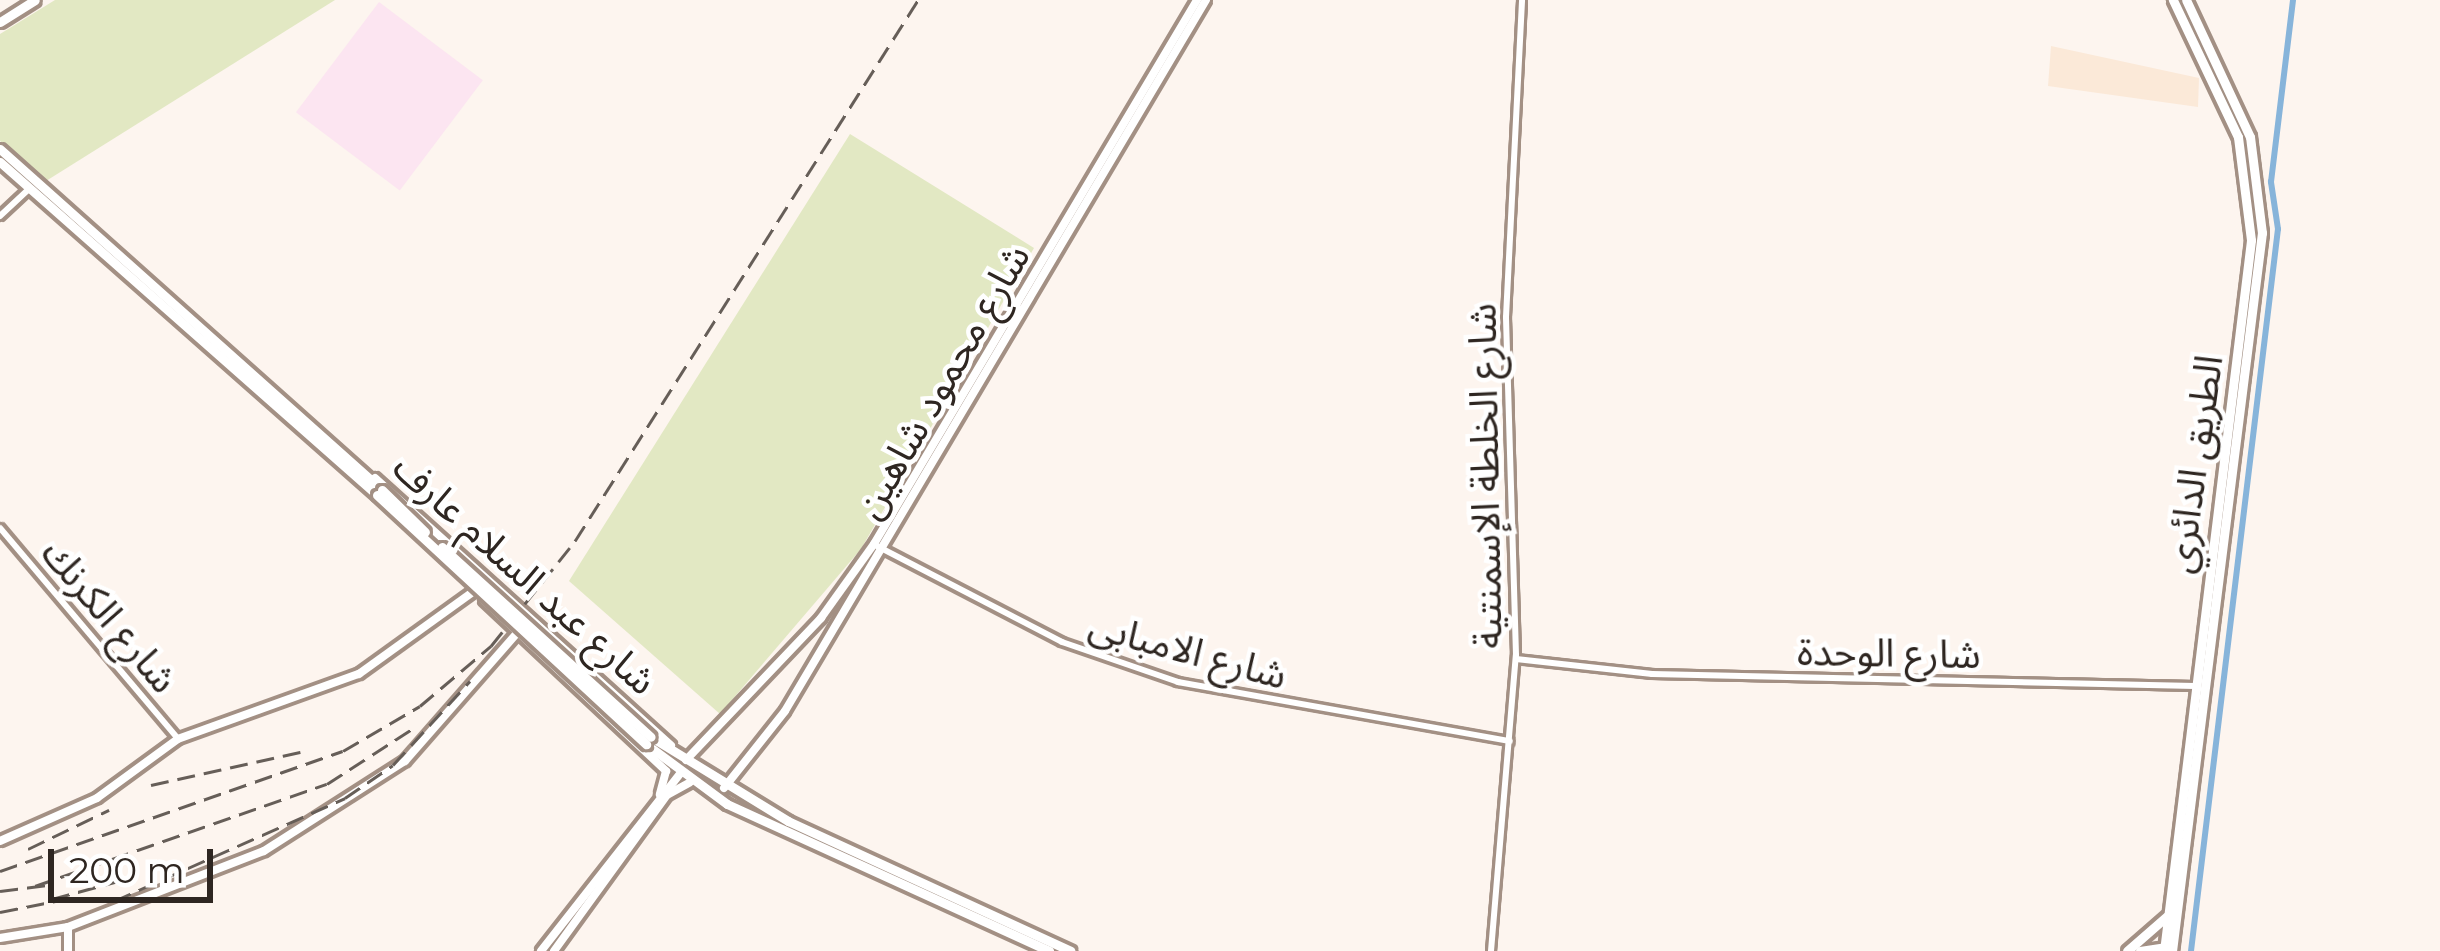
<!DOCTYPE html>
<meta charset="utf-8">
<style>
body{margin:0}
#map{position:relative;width:2440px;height:951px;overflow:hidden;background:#fdf5ef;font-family:Montserrat,"Noto Sans Arabic",sans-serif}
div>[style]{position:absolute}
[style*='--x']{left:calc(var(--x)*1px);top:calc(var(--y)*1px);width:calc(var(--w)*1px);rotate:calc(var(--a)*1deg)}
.education>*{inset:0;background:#fbe9d8}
.medical>*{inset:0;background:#fce5f1;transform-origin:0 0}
.green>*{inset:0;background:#e2e8c3}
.canal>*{height:6px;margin:-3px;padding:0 3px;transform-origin:3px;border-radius:3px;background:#87b4da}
.roads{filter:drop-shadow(3px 0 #a39084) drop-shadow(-3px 0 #a39084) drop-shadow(0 3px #a39084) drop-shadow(0 -3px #a39084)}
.tertiary>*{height:6px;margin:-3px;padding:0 3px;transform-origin:3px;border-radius:3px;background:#fff}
.secondary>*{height:8px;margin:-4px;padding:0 4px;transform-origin:4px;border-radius:4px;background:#fff}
.primary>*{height:9px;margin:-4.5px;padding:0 4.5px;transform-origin:4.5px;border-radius:4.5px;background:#fff}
.trunk>*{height:9px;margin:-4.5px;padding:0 4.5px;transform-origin:4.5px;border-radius:4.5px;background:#fff}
.rail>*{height:3px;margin-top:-1.5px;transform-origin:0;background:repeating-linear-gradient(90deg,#665e58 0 18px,transparent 0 27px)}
.bridges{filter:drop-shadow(3px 0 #a39084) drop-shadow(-3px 0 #a39084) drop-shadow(0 3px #a39084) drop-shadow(0 -3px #a39084)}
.primary-bridge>*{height:9px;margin:-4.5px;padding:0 4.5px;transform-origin:4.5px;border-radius:4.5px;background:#fff}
span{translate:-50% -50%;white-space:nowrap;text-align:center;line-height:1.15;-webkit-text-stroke:9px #fff;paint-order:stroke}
.street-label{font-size:39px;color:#2e2621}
.scale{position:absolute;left:48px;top:849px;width:165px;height:54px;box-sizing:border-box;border:6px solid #2e2621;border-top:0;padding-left:15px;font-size:36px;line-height:42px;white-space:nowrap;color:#2e2621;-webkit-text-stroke:9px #fff;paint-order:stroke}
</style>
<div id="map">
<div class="education">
<div style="clip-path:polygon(2051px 46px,2199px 78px,2198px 107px,2048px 86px)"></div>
</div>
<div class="medical">
<div style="left:379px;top:2px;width:130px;height:138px;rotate:37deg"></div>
</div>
<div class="green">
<div style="clip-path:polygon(55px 0,335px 0,46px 181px,0 141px,0 34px)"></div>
<div style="clip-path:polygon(850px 134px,1034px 248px,861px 549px,720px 714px,569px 581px)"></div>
</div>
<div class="canal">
<div style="--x:2191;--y:951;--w:727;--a:-83.13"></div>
<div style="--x:2278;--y:229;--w:48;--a:-98.5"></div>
<div style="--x:2271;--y:182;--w:183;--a:-83.1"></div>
</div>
<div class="roads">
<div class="tertiary">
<div style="--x:0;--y:216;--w:41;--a:-43"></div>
<div style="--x:0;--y:528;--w:276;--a:49.8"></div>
<div style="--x:877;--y:546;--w:208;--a:27.4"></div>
<div style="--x:1062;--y:642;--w:123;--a:19"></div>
<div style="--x:1178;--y:682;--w:337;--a:10.1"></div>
<div style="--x:1516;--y:659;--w:137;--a:6.3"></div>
<div style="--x:1652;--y:674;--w:543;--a:1.27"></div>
<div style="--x:1491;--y:951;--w:297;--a:-85.2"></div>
<div style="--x:1516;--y:655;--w:338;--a:-91.7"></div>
<div style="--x:1506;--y:317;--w:317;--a:-87.1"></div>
</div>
<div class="secondary">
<div style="--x:375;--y:478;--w:399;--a:42.1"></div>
<div style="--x:484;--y:600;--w:250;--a:43.2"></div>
<div style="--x:666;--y:771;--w:24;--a:105"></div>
<div style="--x:686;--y:760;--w:196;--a:-46.4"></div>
<div style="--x:821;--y:618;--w:91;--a:-54.4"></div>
<div style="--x:874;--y:544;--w:633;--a:-59.3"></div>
<div style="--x:724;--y:788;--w:98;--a:-51.6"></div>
<div style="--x:785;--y:711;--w:826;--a:-59.37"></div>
<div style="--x:0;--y:841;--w:106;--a:-23.9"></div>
<div style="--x:97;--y:798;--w:100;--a:-36.1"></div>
<div style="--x:178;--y:739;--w:192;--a:-19.8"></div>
<div style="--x:359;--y:674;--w:150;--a:-35.8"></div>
<div style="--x:68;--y:927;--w:24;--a:90"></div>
<div style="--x:0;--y:938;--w:69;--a:-9.2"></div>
<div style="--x:68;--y:927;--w:210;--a:-21.2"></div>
<div style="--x:264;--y:851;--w:167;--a:-32.6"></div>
<div style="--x:405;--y:761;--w:171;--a:-48.8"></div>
<div style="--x:541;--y:951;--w:225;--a:-51.9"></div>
<div style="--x:554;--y:951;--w:193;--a:-54.1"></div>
<div style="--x:667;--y:795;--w:26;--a:-29"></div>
</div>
<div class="primary">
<div style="--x:0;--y:22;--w:41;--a:-32.2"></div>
<div style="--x:0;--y:149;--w:512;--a:41.75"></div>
<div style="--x:0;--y:162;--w:503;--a:41.45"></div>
<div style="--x:651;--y:737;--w:161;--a:31.5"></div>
<div style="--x:788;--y:821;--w:311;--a:24.7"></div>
<div style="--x:646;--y:744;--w:101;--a:36.5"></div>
<div style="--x:727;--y:804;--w:354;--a:24.5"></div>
<div style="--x:2127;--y:951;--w:53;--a:-41.2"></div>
<div style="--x:2140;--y:951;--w:25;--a:-9"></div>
</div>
<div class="trunk">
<div style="--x:2164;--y:951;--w:716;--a:-83.02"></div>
<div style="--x:2251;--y:240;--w:104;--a:-97.2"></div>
<div style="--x:2238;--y:137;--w:152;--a:-115.4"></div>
<div style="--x:2172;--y:951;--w:724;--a:-82.86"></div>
<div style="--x:2262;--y:233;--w:97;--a:-97.1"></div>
<div style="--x:2250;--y:137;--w:151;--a:-115"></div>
</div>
</div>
<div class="rail">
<div style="--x:151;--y:785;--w:162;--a:-12.5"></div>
<div style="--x:28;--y:849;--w:90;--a:-25.7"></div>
<div style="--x:0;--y:871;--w:363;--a:-19.3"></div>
<div style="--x:343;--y:751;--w:89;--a:-30.3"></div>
<div style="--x:420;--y:706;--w:93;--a:-40.2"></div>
<div style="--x:491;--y:646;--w:134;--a:-51.3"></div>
<div style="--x:575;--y:541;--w:641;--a:-57.62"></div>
<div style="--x:35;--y:886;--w:309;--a:-19.3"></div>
<div style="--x:327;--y:784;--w:105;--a:-32.9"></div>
<div style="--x:0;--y:891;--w:48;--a:-7.1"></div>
<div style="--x:52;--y:899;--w:84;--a:-15.2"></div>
<div style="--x:114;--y:901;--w:253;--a:-24"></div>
<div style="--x:345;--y:798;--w:58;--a:-34.5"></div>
<div style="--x:393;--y:765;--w:114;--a:-47.5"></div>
<div style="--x:0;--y:912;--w:72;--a:-11.2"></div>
</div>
<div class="bridges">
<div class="primary-bridge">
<div style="--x:382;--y:490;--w:60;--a:44.3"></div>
<div style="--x:377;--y:495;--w:367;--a:42.8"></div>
<div style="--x:442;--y:547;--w:282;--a:42.3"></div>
</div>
</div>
<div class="street-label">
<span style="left:942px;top:381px;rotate:-60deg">شارع محمود شاهين</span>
<span style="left:2194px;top:464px;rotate:-82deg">الطريق الدائري</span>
<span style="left:1485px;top:476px;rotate:-91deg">شارع الخلطة الإسمنتية</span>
<span style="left:525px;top:574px;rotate:42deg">شارع عبد السلام عارف</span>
<span style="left:110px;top:616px;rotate:50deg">شارع الكرنك</span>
<span style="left:1188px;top:650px;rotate:15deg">شارع الامبابى</span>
<span style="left:1889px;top:653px;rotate:1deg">شارع الوحدة</span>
</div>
<div class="scale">200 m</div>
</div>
